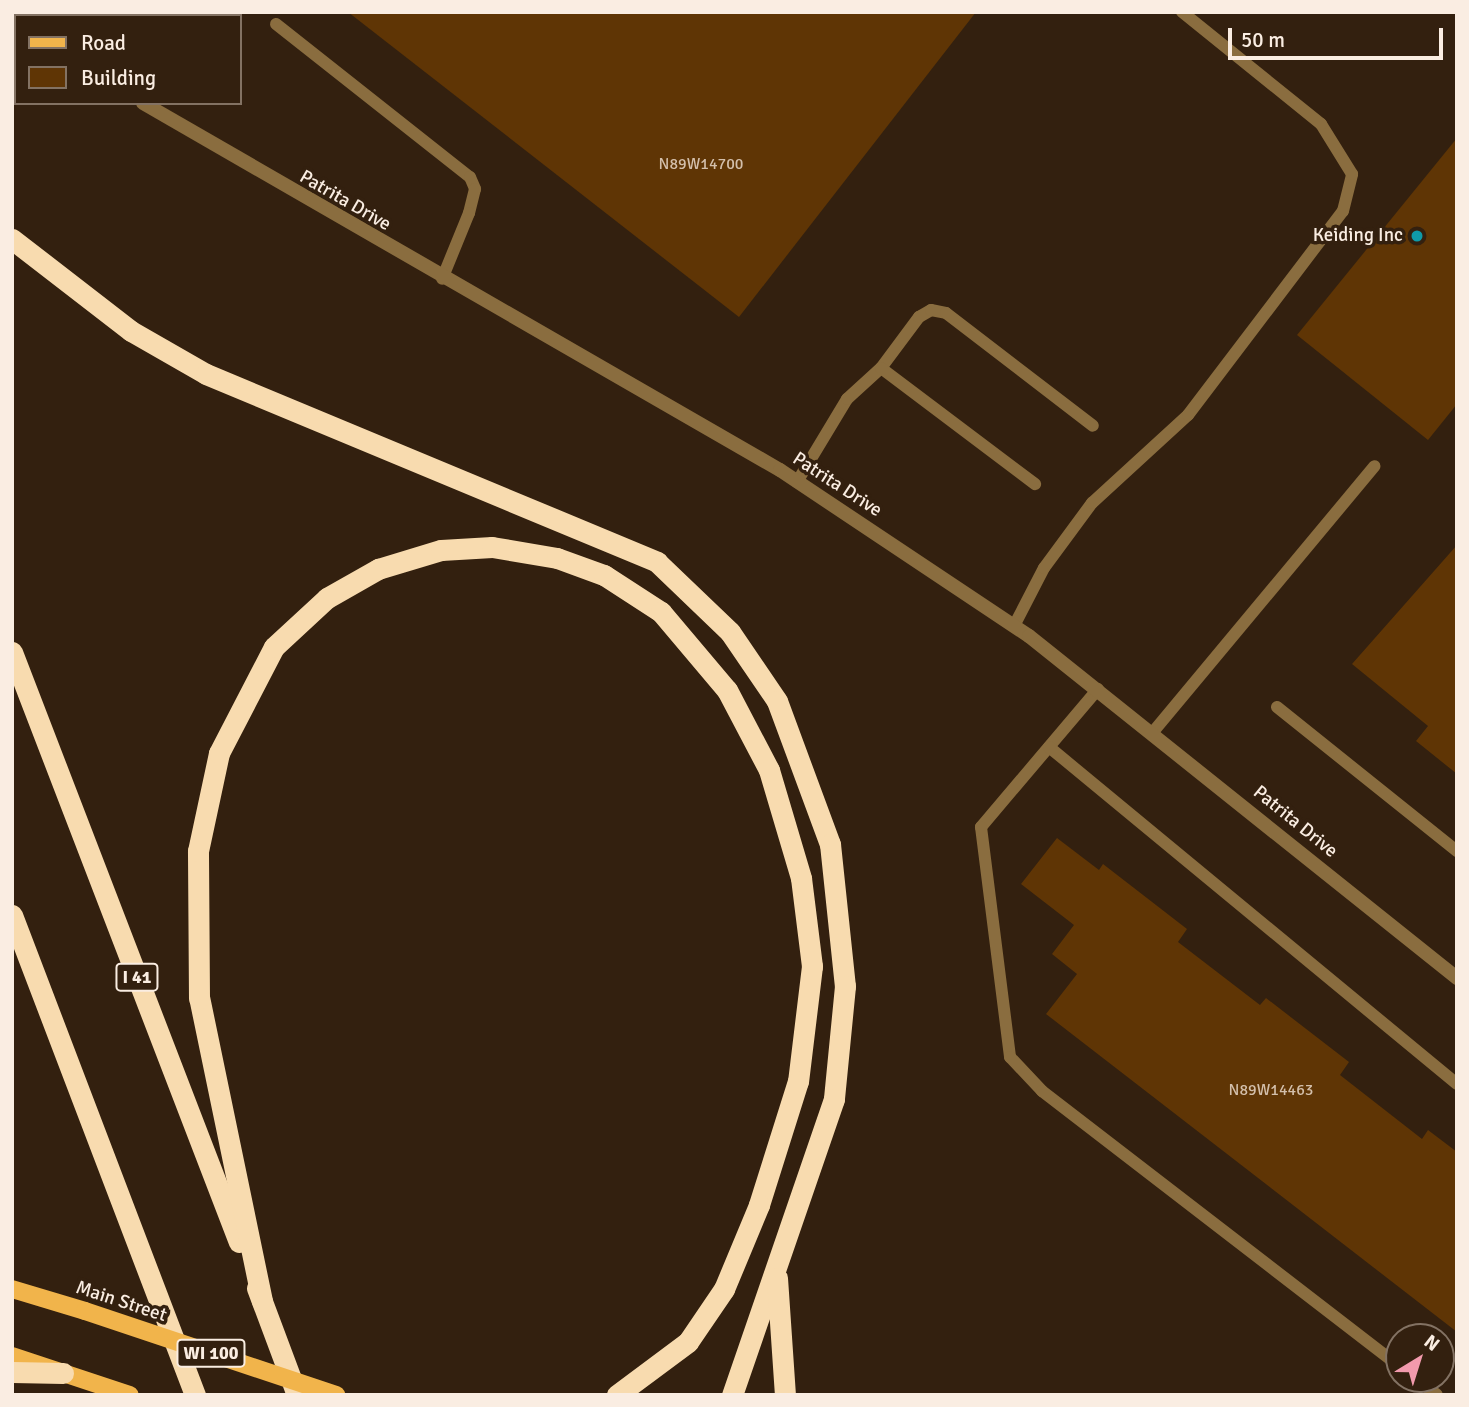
<!DOCTYPE html>
<style>
body{margin:0}
#map{position:relative;width:1469px;height:1407px;overflow:hidden;background:#33200f;font-family:Signika,sans-serif}
div>[style]{position:absolute}
[style*='--x']{left:calc(var(--x)*1px);top:calc(var(--y)*1px);width:calc(var(--w)*1px);rotate:calc(var(--a)*1deg)}
.building>*{inset:0;background:#5f3505}
.service>*{height:12px;margin:-6px;padding:0 6px;transform-origin:6px;border-radius:6px;background:#8a6d3f}
.minor>*{height:14px;margin:-7px;padding:0 7px;transform-origin:7px;border-radius:7px;background:#8a6d3f}
.primary>*{height:18px;margin:-9px;padding:0 9px;transform-origin:9px;border-radius:9px;background:#f1b44b}
.motorway>*{height:21px;margin:-10.5px;padding:0 10.5px;transform-origin:10.5px;border-radius:10.5px;background:#f8dbaf}
.primary-bridge>*{height:18px;margin:-9px;padding:0 9px;transform-origin:9px;border-radius:9px;background:#f1b44b}
.dots>*{width:19px;height:19px;translate:-50% -50%;box-sizing:border-box;border:4px solid #33200f;border-radius:50%}
span{translate:-50% -50%;white-space:nowrap;text-align:center;line-height:1.15;-webkit-text-stroke:7px #33200f;paint-order:stroke}
.number-label{font-size:16px;color:#d3bfab}
.number-label span{-webkit-text-stroke-width:0}
.shield-label span{padding:2px 5px;background:#33200f;border:2px solid;border-radius:5px;-webkit-text-stroke-width:0}
.shield-label{font-size:18px;color:#faede2;font-weight:700}
.street-label{font-size:19px;color:#faede2}
.poi-label{font-size:19px;color:#faede2}
.right{translate:-100% -50%;text-align:right}
.frame{position:absolute;inset:0;border:14px solid #faede2;pointer-events:none}
.legend{position:absolute;left:14px;top:14px;width:228px;height:91px;box-sizing:border-box;background:#33200f;border:2px solid #837263;margin:0;padding:9px 12px;list-style:none;font-size:21px;color:#faede2}
.legend li{display:flex;align-items:center;gap:14px;height:35px}
.legend b{width:35px;border:2px solid #837263}
.north{position:absolute;left:1385px;top:1323px;width:70px;height:70px;box-sizing:border-box;background:#33200f;border:2px solid #837263;border-radius:50%;rotate:38deg;font-size:19px;font-weight:700;line-height:28px;text-align:center;color:#faede2}
.north::after{content:'';display:block;margin:auto;width:24px;height:32px;background:#f29aad;clip-path:polygon(50% 0,100% 100%,50% 72%,0 100%)}
.scale{position:absolute;left:1228px;top:28px;width:215px;height:32px;box-sizing:border-box;border:4px solid #faede2;border-top:0;padding-left:9px;font-size:21px;line-height:24px;white-space:nowrap;color:#faede2;-webkit-text-stroke:5px #33200f;paint-order:stroke}
</style>
<div id="map">
<div class="building">
<div style="clip-path:polygon(348px 12px,976px 12px,739px 317px)"></div>
<div style="clip-path:polygon(1457px 138px,1457px 404px,1428px 440px,1297px 335px)"></div>
<div style="clip-path:polygon(1457px 545px,1457px 774px,1416px 741px,1428px 726px,1352px 664px)"></div>
<div style="clip-path:polygon(1057px 838px,1099px 870px,1103px 864px,1187px 929px,1178px 942px,1260px 1005px,1266px 998px,1349px 1062px,1340px 1075px,1422px 1139px,1428px 1130px,1457px 1152px,1457px 1332px,1046px 1014px,1077px 974px,1052px 954px,1074px 925px,1021px 884px)"></div>
</div>
<div class="service">
<div style="--x:276;--y:24;--w:247;--a:38.3"></div>
<div style="--x:470;--y:177;--w:13;--a:67"></div>
<div style="--x:475;--y:189;--w:25;--a:104"></div>
<div style="--x:469;--y:213;--w:71;--a:112.2"></div>
<div style="--x:881;--y:368;--w:64;--a:-53.3"></div>
<div style="--x:919;--y:317;--w:14;--a:-30"></div>
<div style="--x:931;--y:310;--w:15;--a:11"></div>
<div style="--x:946;--y:313;--w:185;--a:37.5"></div>
<div style="--x:797;--y:482;--w:97;--a:-58.9"></div>
<div style="--x:847;--y:399;--w:46;--a:-42.4"></div>
<div style="--x:881;--y:368;--w:193;--a:37"></div>
<div style="--x:1014;--y:626;--w:65;--a:-62.7"></div>
<div style="--x:1044;--y:568;--w:81;--a:-53.6"></div>
<div style="--x:1092;--y:503;--w:130;--a:-42.5"></div>
<div style="--x:1188;--y:415;--w:256;--a:-52.8"></div>
<div style="--x:1343;--y:211;--w:38;--a:-76"></div>
<div style="--x:1352;--y:174;--w:59;--a:-121.8"></div>
<div style="--x:1321;--y:124;--w:179;--a:-141.1"></div>
<div style="--x:1098;--y:689;--w:181;--a:130.3"></div>
<div style="--x:981;--y:827;--w:232;--a:82.8"></div>
<div style="--x:1010;--y:1057;--w:47;--a:46.7"></div>
<div style="--x:1042;--y:1091;--w:451;--a:37.6"></div>
<div style="--x:1277;--y:707;--w:231;--a:38.7"></div>
<div style="--x:1153;--y:732;--w:346;--a:-50.2"></div>
<div style="--x:1049;--y:747;--w:529;--a:39.56"></div>
<div style="--x:1416;--y:1379;--w:26;--a:37"></div>
</div>
<div class="minor">
<div style="--x:91;--y:12;--w:4;--a:90"></div>
<div style="--x:143;--y:103;--w:735;--a:29.95"></div>
<div style="--x:780;--y:470;--w:299;--a:33.7"></div>
<div style="--x:1029;--y:636;--w:548;--a:38.63"></div>
</div>
<div class="primary">
<div style="--x:12;--y:1289;--w:76;--a:16.8"></div>
<div style="--x:12;--y:1356;--w:124;--a:18.3"></div>
</div>
<div class="motorway">
<div style="--x:12;--y:239;--w:150;--a:37.7"></div>
<div style="--x:131;--y:331;--w:86;--a:29.8"></div>
<div style="--x:206;--y:374;--w:489;--a:22.6"></div>
<div style="--x:657;--y:562;--w:101;--a:43.8"></div>
<div style="--x:730;--y:632;--w:83;--a:55.7"></div>
<div style="--x:777;--y:701;--w:153;--a:69.7"></div>
<div style="--x:830;--y:844;--w:143;--a:84"></div>
<div style="--x:845;--y:986;--w:114;--a:95.6"></div>
<div style="--x:834;--y:1099;--w:313;--a:109"></div>
<div style="--x:12;--y:652;--w:632;--a:68.96"></div>
<div style="--x:12;--y:915;--w:514;--a:69.13"></div>
<div style="--x:777;--y:1278;--w:117;--a:86.1"></div>
<div style="--x:257;--y:1288;--w:114;--a:69.5"></div>
<div style="--x:262;--y:1301;--w:309;--a:-101.7"></div>
<div style="--x:199;--y:998;--w:147;--a:-90.4"></div>
<div style="--x:198;--y:851;--w:100;--a:-77.9"></div>
<div style="--x:219;--y:753;--w:119;--a:-62.6"></div>
<div style="--x:274;--y:647;--w:72;--a:-42.8"></div>
<div style="--x:327;--y:598;--w:59;--a:-29.6"></div>
<div style="--x:378;--y:569;--w:66;--a:-16.8"></div>
<div style="--x:441;--y:550;--w:51;--a:-3.4"></div>
<div style="--x:492;--y:547;--w:66;--a:9.6"></div>
<div style="--x:557;--y:558;--w:50;--a:19.9"></div>
<div style="--x:604;--y:575;--w:68;--a:33"></div>
<div style="--x:661;--y:612;--w:102;--a:49.8"></div>
<div style="--x:727;--y:690;--w:90;--a:62.3"></div>
<div style="--x:769;--y:770;--w:113;--a:73.5"></div>
<div style="--x:801;--y:878;--w:89;--a:82.9"></div>
<div style="--x:812;--y:966;--w:116;--a:96.9"></div>
<div style="--x:798;--y:1081;--w:130;--a:107.5"></div>
<div style="--x:759;--y:1205;--w:91;--a:112.6"></div>
<div style="--x:724;--y:1289;--w:64;--a:124.2"></div>
<div style="--x:688;--y:1342;--w:89;--a:143.3"></div>
<div style="--x:12;--y:1372;--w:51;--a:1.1"></div>
</div>
<div class="primary-bridge">
<div style="--x:85;--y:1311;--w:265;--a:18.5"></div>
</div>
<div class="dots">
<div style="left:1417px;top:236px;background:#0f9aa8"></div>
</div>
<div class="number-label">
<span style="left:701px;top:164px">N89W14700</span>
<span style="left:1271px;top:1090px">N89W14463</span>
</div>
<div class="shield-label">
<span style="left:137px;top:977px">I 41</span>
<span style="left:211px;top:1353px">WI 100</span>
</div>
<div class="street-label">
<span style="left:345px;top:201px;rotate:30deg">Patrita Drive</span>
<span style="left:837px;top:485px;rotate:33deg">Patrita Drive</span>
<span style="left:1295px;top:822px;rotate:39deg">Patrita Drive</span>
<span style="left:121px;top:1302px;rotate:18deg">Main Street</span>
</div>
<div class="poi-label">
<span class="right" style="left:1403px;top:236px">Keiding Inc</span>
</div>
<div class="frame"></div>
<ul class="legend">
<li><b style="height:9px;background:#f1b44b"></b>Road</li>
<li><b style="height:19px;background:#5f3505"></b>Building</li>
</ul>
<div class="north">N</div>
<div class="scale">50 m</div>
</div>
